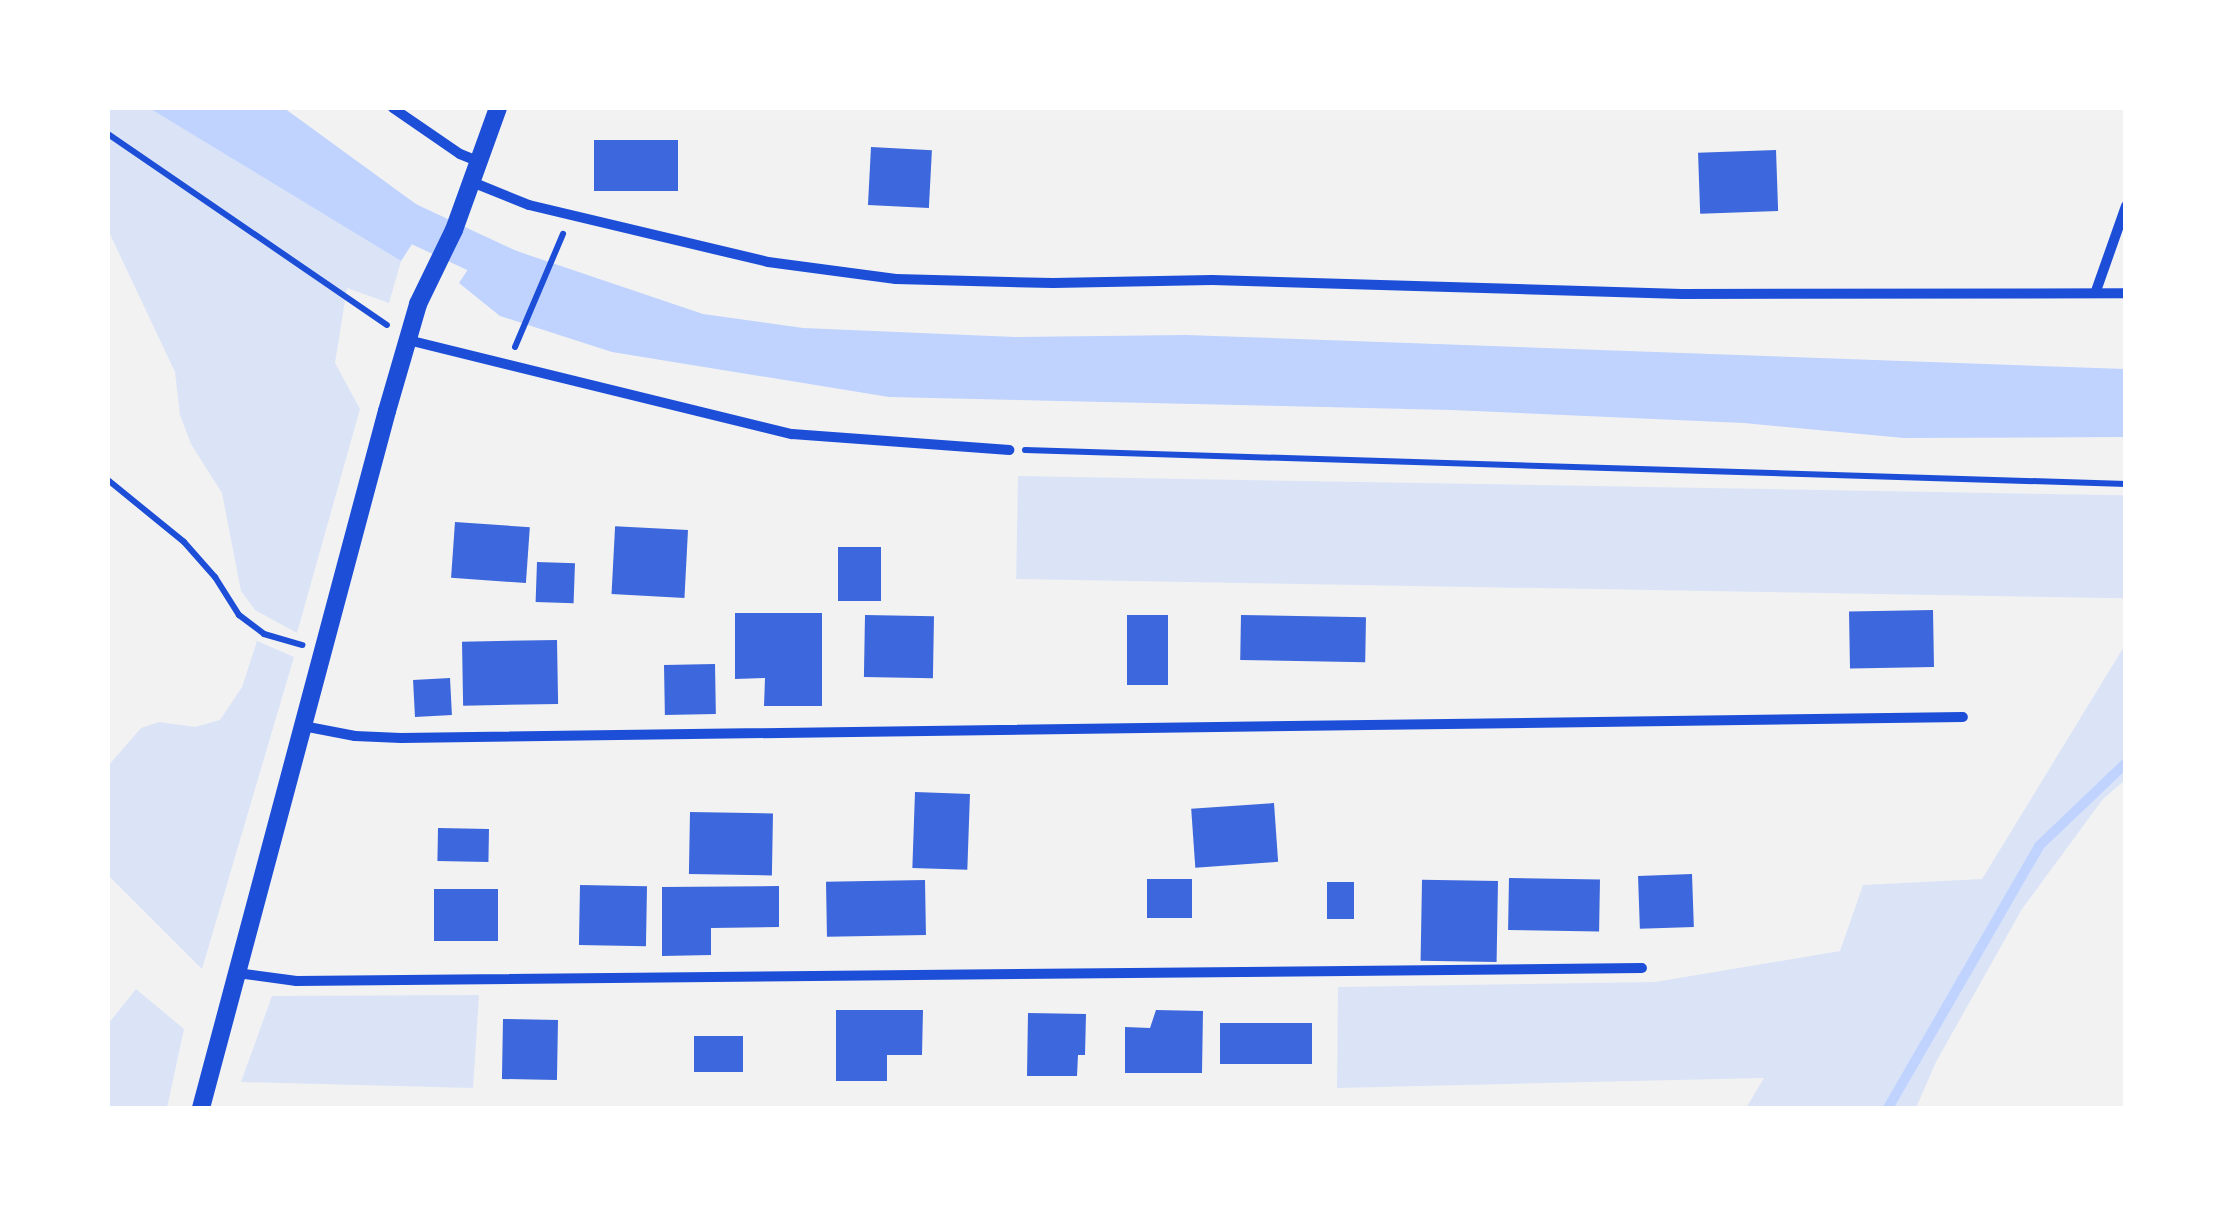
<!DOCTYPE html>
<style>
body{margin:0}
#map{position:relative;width:2233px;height:1216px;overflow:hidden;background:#f2f2f2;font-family:Raleway,sans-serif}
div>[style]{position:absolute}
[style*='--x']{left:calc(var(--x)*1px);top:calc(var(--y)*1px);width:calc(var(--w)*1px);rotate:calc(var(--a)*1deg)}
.green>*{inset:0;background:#dbe4f7;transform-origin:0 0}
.water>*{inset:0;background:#bfd3fe}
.stream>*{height:10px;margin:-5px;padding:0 5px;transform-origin:5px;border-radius:5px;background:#bfd3fe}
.canal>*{height:38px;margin:-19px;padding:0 19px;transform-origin:19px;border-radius:19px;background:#bfd3fe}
.building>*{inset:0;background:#3d67dc;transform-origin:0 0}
.path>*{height:6px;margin:-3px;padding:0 3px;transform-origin:3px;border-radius:3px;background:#1d4ed8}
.minor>*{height:10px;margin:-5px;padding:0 5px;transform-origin:5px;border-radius:5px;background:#1d4ed8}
.tertiary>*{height:18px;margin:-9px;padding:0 9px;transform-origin:9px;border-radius:9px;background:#1d4ed8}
span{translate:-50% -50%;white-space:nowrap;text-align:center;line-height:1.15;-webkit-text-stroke:8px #fff;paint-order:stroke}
.frame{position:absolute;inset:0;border:110px solid #fff;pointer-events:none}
</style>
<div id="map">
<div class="green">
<div style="clip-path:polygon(108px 108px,149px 108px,401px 261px,389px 303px,347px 288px,335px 363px,360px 409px,297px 633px,255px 610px,241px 591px,222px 493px,191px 444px,180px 415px,175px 372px,108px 230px)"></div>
<div style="left:1018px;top:476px;width:1107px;height:103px;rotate:1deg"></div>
<div style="clip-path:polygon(257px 641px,294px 657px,202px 969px,108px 875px,108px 766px,141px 728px,159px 722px,195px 727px,220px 720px,242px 687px)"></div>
<div style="clip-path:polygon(2125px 645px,2125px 780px,2103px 799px,2022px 909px,1936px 1062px,1916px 1108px,1746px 1108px,1764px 1078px,1337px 1088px,1338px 987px,1655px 982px,1840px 951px,1863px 885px,1982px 879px)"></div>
<div style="clip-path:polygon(136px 989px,184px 1029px,167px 1108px,108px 1108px,108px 1024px)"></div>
<div style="clip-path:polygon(479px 995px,473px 1088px,241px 1082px,272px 996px)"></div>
</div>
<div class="water">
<div style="clip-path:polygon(149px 108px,284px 108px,431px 215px,401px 261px)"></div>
<div style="clip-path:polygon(487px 241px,703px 314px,803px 328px,1015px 337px,1186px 335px,2125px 369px,2125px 437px,1904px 438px,1744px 423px,1451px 410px,889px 397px,612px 352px,500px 316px,459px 283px)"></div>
</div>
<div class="stream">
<div style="--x:1888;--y:1108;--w:302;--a:-60"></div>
<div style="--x:2039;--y:846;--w:120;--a:-43.7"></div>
</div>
<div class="canal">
<div style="--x:377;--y:207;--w:159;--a:25"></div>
</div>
<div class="building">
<div style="left:678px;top:140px;width:51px;height:84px;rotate:90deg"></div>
<div style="left:871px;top:147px;width:61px;height:58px;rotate:3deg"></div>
<div style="left:1776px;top:150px;width:61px;height:78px;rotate:88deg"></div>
<div style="left:455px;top:522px;width:75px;height:56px;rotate:4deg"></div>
<div style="left:688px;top:530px;width:68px;height:73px;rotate:93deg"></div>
<div style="left:838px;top:547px;width:43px;height:54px"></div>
<div style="left:537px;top:562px;width:38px;height:40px;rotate:2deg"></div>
<div style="left:1933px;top:610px;width:57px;height:84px;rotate:89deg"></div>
<div style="clip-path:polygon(735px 613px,822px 613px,822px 706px,764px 706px,765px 678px,735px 679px)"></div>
<div style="left:865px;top:615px;width:69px;height:62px;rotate:1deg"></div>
<div style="left:1168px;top:615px;width:70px;height:41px;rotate:90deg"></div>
<div style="left:1241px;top:615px;width:125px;height:45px;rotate:1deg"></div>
<div style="left:557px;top:640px;width:64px;height:95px;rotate:89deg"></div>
<div style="left:715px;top:664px;width:50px;height:51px;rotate:89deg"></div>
<div style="left:450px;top:678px;width:37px;height:37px;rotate:87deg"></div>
<div style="left:915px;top:792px;width:55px;height:76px;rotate:2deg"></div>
<div style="left:1274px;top:803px;width:59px;height:83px;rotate:86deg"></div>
<div style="left:690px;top:812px;width:83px;height:62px;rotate:1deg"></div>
<div style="left:438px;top:828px;width:51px;height:33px;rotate:1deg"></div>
<div style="left:1692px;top:874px;width:53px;height:54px;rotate:88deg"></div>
<div style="left:1509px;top:878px;width:91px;height:52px;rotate:1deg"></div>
<div style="left:1147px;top:879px;width:45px;height:39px"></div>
<div style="left:925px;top:880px;width:55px;height:99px;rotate:89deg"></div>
<div style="left:1498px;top:881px;width:81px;height:76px;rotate:91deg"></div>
<div style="left:1327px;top:882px;width:27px;height:37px"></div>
<div style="left:580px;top:885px;width:67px;height:60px;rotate:1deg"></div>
<div style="clip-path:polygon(779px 886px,779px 927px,711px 928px,711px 955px,662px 956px,662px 887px)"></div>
<div style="left:434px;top:889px;width:64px;height:52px"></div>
<div style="clip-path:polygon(836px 1010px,923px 1010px,922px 1055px,887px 1055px,887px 1081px,836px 1081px)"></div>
<div style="clip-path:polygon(1156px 1010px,1203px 1011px,1202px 1073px,1125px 1073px,1125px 1027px,1150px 1028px)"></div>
<div style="clip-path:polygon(1028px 1013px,1086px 1014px,1085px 1055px,1078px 1055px,1077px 1076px,1027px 1076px)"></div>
<div style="left:503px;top:1019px;width:55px;height:60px;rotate:1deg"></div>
<div style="left:1312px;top:1023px;width:41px;height:92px;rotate:90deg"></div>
<div style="left:694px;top:1036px;width:49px;height:36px"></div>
</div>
<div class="path">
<div style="--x:108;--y:134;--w:338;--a:34.4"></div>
<div style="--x:515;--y:347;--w:123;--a:-67"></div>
<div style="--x:1025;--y:450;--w:1102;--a:1.77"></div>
<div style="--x:108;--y:480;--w:98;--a:39.2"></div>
<div style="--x:184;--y:542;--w:47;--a:48.5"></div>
<div style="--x:215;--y:577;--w:45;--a:57.7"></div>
<div style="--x:239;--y:615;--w:31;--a:37"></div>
<div style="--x:264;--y:634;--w:40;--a:16"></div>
</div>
<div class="minor">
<div style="--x:393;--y:108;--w:81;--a:34.5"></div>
<div style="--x:460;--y:154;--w:22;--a:22"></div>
<div style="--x:472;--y:182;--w:61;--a:22"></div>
<div style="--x:529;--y:205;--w:246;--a:13.4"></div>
<div style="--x:768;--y:262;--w:129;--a:7.6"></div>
<div style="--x:896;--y:279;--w:157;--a:1.5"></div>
<div style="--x:1053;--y:283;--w:159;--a:-1.1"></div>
<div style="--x:1212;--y:280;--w:470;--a:1.7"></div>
<div style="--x:1682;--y:294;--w:444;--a:-0.1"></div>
<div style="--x:2096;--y:291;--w:90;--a:-70.6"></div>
<div style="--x:408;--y:340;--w:395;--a:13.8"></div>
<div style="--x:792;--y:434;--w:218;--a:4.2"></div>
<div style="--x:303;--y:726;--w:53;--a:10.9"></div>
<div style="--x:355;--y:736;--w:46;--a:2.5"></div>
<div style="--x:401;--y:738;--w:1562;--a:-0.77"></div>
<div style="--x:237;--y:973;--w:60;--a:7.7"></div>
<div style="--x:296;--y:981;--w:1346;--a:-0.55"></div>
</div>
<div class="tertiary">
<div style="--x:201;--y:1108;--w:721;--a:-75.06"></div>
<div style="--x:387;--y:411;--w:111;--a:-73.8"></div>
<div style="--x:418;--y:304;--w:82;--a:-64.1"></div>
<div style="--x:454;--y:230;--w:130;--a:-70.2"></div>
</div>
<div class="frame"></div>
</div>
